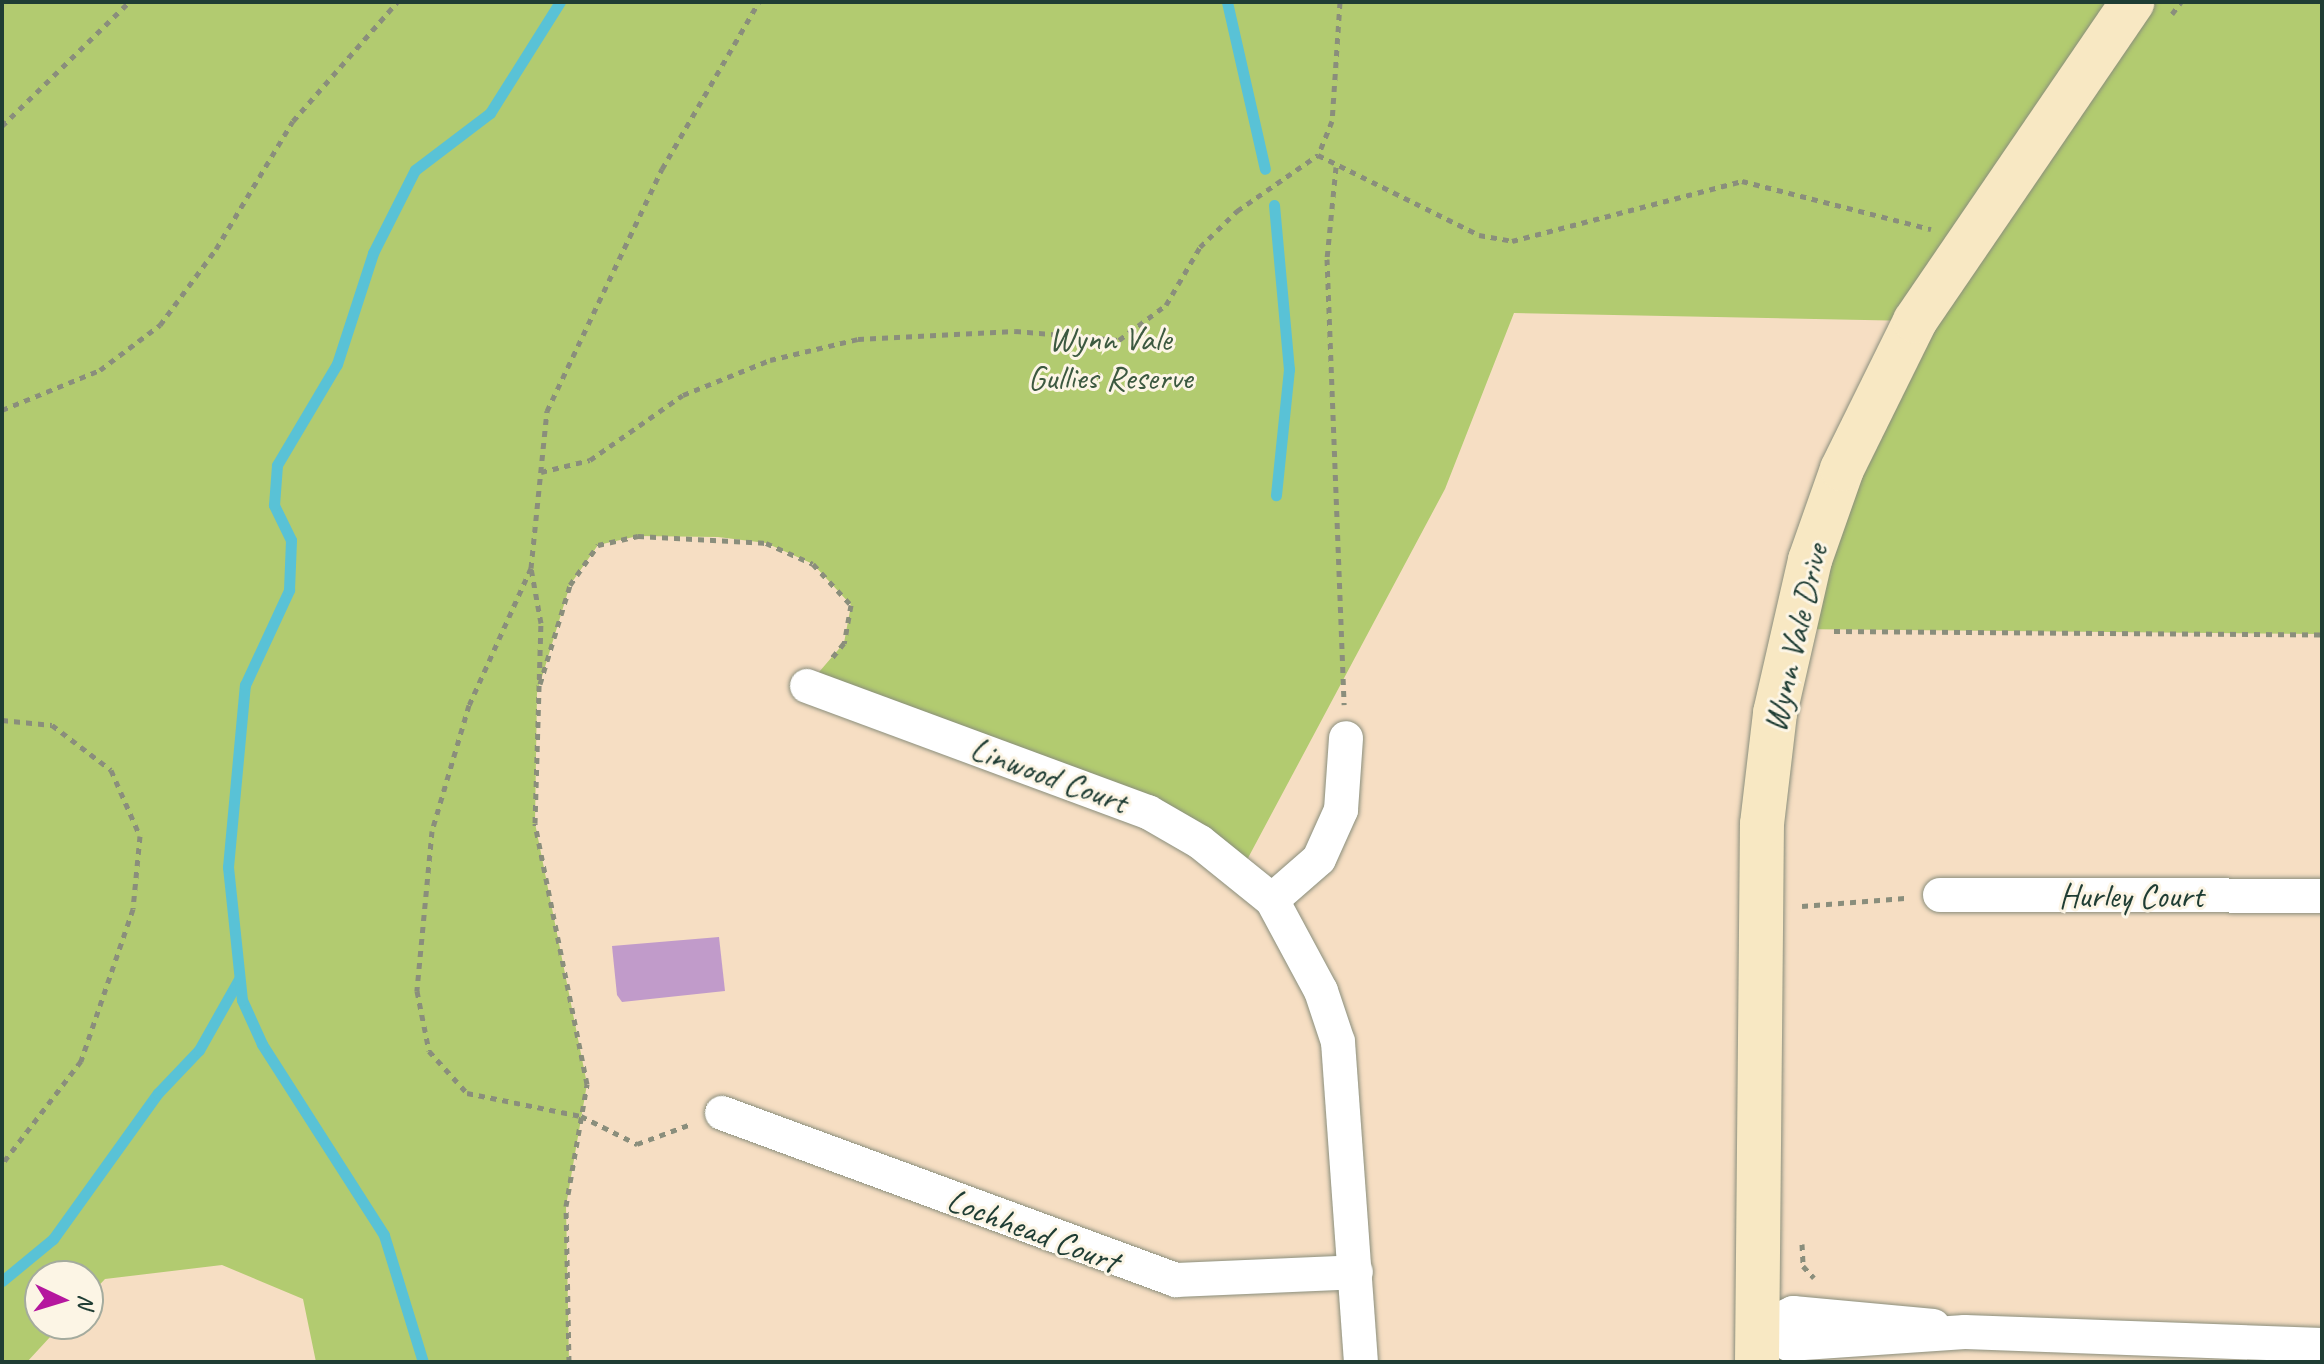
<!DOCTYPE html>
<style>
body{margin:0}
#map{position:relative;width:2324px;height:1364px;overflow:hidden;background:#f6dec3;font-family:Caveat,sans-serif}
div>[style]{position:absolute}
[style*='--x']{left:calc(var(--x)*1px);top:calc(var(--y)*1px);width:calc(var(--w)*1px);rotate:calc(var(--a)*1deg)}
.green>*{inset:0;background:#b2cb70}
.stream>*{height:11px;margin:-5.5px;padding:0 5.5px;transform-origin:5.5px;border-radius:5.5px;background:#59c2d6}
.building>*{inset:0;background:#c19bca}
.path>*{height:5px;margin-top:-2.5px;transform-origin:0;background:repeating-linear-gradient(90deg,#8a8e7c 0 6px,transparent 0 12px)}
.roads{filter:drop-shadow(0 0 2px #8a8e7c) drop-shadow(0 0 2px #8a8e7c)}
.minor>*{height:34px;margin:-17px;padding:0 17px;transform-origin:17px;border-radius:17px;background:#fff}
.secondary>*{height:44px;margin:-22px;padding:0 22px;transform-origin:22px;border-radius:22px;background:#f8e8c3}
span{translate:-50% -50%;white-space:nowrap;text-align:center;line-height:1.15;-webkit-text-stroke:6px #fcf5e5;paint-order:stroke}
.park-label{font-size:34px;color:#3c5940}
.street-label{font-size:34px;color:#1f3d34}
.frame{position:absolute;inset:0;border:4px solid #1f3d34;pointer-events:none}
.north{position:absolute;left:24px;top:1260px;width:80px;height:80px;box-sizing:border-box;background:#fcf5e5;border:2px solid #a4ab9e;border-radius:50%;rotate:94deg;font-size:22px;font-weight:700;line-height:32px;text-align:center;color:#1f3d34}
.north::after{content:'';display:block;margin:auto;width:28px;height:36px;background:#b5179e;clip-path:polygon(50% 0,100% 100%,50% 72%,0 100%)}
</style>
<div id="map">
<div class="green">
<div style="clip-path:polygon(2px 2px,2322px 2px,2322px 634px,1791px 629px,1914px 321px,1514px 313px,1445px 489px,1240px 873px,1200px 842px,807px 686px,844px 643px,851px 605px,813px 564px,766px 543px,718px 537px,638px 536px,598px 545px,570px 585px,537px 693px,535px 823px,587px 1084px,566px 1206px,569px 1362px,316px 1362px,303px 1299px,222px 1265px,105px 1279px,88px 1297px,88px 1276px,40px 1276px,40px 1324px,62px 1324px,27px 1362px,2px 1362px)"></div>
</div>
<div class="stream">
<div style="--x:1227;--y:2;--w:171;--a:77.2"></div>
<div style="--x:1274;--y:205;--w:165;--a:84.8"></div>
<div style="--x:1289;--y:369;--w:127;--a:95.9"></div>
<div style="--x:2;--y:1281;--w:66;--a:-39.5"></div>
<div style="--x:53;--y:1239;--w:180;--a:-54.3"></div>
<div style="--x:158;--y:1093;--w:59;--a:-46.4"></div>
<div style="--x:199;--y:1050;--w:81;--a:-60.6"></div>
<div style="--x:423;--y:1362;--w:133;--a:-107.1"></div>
<div style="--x:384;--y:1235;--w:227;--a:-122.6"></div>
<div style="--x:262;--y:1044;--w:48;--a:-114.4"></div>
<div style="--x:242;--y:1000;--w:134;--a:-96"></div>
<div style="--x:228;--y:867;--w:183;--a:-84.7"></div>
<div style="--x:245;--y:685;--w:105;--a:-65.1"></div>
<div style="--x:289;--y:590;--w:50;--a:-87.7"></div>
<div style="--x:291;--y:540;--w:39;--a:-116"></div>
<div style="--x:274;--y:505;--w:40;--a:-85.7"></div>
<div style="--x:277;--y:465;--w:117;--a:-59.3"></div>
<div style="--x:337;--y:364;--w:117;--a:-72"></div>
<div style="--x:373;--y:253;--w:93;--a:-63.2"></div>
<div style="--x:415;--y:170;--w:94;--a:-37.2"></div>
<div style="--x:490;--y:113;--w:131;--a:-57.8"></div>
</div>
<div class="building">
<div style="clip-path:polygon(719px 937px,725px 991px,622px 1002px,617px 995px,612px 946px)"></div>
</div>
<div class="path">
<div style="--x:1340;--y:2;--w:119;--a:93.8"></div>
<div style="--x:1332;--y:121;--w:37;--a:112"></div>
<div style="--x:1318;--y:155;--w:180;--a:26.4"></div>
<div style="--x:1479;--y:235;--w:34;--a:10"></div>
<div style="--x:1512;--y:241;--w:238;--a:-14.6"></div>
<div style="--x:1742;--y:181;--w:195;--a:14.3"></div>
<div style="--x:2172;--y:14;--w:15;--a:-53"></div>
<div style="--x:2;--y:126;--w:177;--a:-44.3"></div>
<div style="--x:1336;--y:167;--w:92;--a:95.6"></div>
<div style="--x:1327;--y:259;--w:446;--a:87.8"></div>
<div style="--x:2;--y:410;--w:106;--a:-22.2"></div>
<div style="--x:100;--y:370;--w:75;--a:-36.9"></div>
<div style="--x:160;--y:325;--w:94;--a:-53.6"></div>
<div style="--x:216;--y:249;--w:149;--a:-59"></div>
<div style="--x:293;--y:121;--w:158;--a:-48.8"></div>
<div style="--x:541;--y:472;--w:50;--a:-13.8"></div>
<div style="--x:590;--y:460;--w:113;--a:-35"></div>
<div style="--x:683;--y:395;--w:94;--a:-21.9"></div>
<div style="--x:770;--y:360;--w:90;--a:-13.4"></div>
<div style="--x:858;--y:339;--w:157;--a:-2.9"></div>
<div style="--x:1015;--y:331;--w:104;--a:4.9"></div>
<div style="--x:1119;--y:340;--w:59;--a:-36.7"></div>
<div style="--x:1166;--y:305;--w:67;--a:-59.6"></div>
<div style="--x:1200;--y:247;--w:52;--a:-44.2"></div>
<div style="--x:1237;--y:211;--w:98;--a:-34.7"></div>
<div style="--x:531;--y:568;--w:150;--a:114.3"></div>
<div style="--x:469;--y:705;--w:131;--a:106.4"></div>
<div style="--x:432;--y:831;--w:161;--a:95.4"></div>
<div style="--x:417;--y:991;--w:61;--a:78.7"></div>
<div style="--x:429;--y:1051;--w:57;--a:47.9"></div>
<div style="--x:467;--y:1093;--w:116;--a:11.4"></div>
<div style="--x:581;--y:1116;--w:63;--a:26.6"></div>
<div style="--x:637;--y:1144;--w:58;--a:-20.3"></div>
<div style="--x:1834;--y:631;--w:488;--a:0.4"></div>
<div style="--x:540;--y:684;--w:103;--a:-73.1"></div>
<div style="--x:570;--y:585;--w:49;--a:-55"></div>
<div style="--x:598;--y:545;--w:41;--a:-12.7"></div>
<div style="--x:638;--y:536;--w:128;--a:3.1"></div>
<div style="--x:766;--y:543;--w:51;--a:24.1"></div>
<div style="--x:813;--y:564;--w:56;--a:47.2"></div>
<div style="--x:851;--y:605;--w:39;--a:100"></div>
<div style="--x:844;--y:643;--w:22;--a:129"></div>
<div style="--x:2;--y:720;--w:50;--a:5.7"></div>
<div style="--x:52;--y:725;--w:74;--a:37.3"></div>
<div style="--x:111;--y:770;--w:72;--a:66.3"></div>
<div style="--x:140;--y:836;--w:73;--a:95.5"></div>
<div style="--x:133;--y:909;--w:161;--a:108.9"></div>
<div style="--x:81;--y:1061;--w:130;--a:127.5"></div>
<div style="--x:1802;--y:906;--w:103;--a:-4.4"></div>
<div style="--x:1802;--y:1244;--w:22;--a:87"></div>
<div style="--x:1803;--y:1266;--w:16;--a:47"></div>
<div style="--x:569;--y:1362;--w:156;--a:-91.1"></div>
<div style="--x:566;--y:1206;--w:124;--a:-80.2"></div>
<div style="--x:587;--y:1084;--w:266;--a:-101.3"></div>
<div style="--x:535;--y:823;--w:200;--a:-88.3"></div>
<div style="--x:541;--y:623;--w:56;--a:-100.3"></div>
<div style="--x:531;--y:568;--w:158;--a:-84.2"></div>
<div style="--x:547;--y:411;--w:268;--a:-64.6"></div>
<div style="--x:662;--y:169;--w:193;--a:-59.9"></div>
</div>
<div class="roads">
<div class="minor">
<div style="--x:807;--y:686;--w:364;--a:20.3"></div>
<div style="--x:1148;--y:812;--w:60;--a:30"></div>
<div style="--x:1200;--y:842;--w:92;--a:38.9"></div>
<div style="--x:1272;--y:900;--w:103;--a:61.7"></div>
<div style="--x:1321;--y:991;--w:54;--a:71.6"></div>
<div style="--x:1338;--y:1042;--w:321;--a:85.9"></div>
<div style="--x:1940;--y:895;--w:382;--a:0.1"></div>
<div style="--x:1272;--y:900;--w:62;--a:-41.1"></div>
<div style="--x:1319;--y:859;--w:54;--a:-65.8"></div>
<div style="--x:1341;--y:810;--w:72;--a:-86"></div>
<div style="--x:722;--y:1113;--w:484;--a:20.2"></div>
<div style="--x:1176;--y:1280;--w:180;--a:-2.5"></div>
<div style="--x:1759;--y:1329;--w:34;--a:27"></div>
<div style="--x:1789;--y:1344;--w:176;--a:-3.9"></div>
<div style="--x:1965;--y:1332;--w:357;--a:2.1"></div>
<div style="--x:1759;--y:1329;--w:38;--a:-25"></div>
<div style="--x:1793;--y:1313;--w:141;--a:5.3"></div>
</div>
<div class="secondary">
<div style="--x:1757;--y:1362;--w:538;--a:-89.47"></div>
<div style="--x:1762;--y:824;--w:112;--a:-83.3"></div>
<div style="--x:1775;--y:713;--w:157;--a:-77.1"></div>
<div style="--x:1810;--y:560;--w:96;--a:-70.6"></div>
<div style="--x:1842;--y:469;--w:165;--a:-63.7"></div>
<div style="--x:1915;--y:321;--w:386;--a:-55.7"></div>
</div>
</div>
<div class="park-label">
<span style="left:1110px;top:358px">Wynn Vale<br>Gullies Reserve</span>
</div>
<div class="street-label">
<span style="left:1795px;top:638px;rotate:-77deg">Wynn Vale Drive</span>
<span style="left:1049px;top:775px;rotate:20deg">Linwood Court</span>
<span style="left:2131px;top:896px">Hurley Court</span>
<span style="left:1033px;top:1230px;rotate:21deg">Lochhead Court</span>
</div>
<div class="frame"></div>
<div class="north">N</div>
</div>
